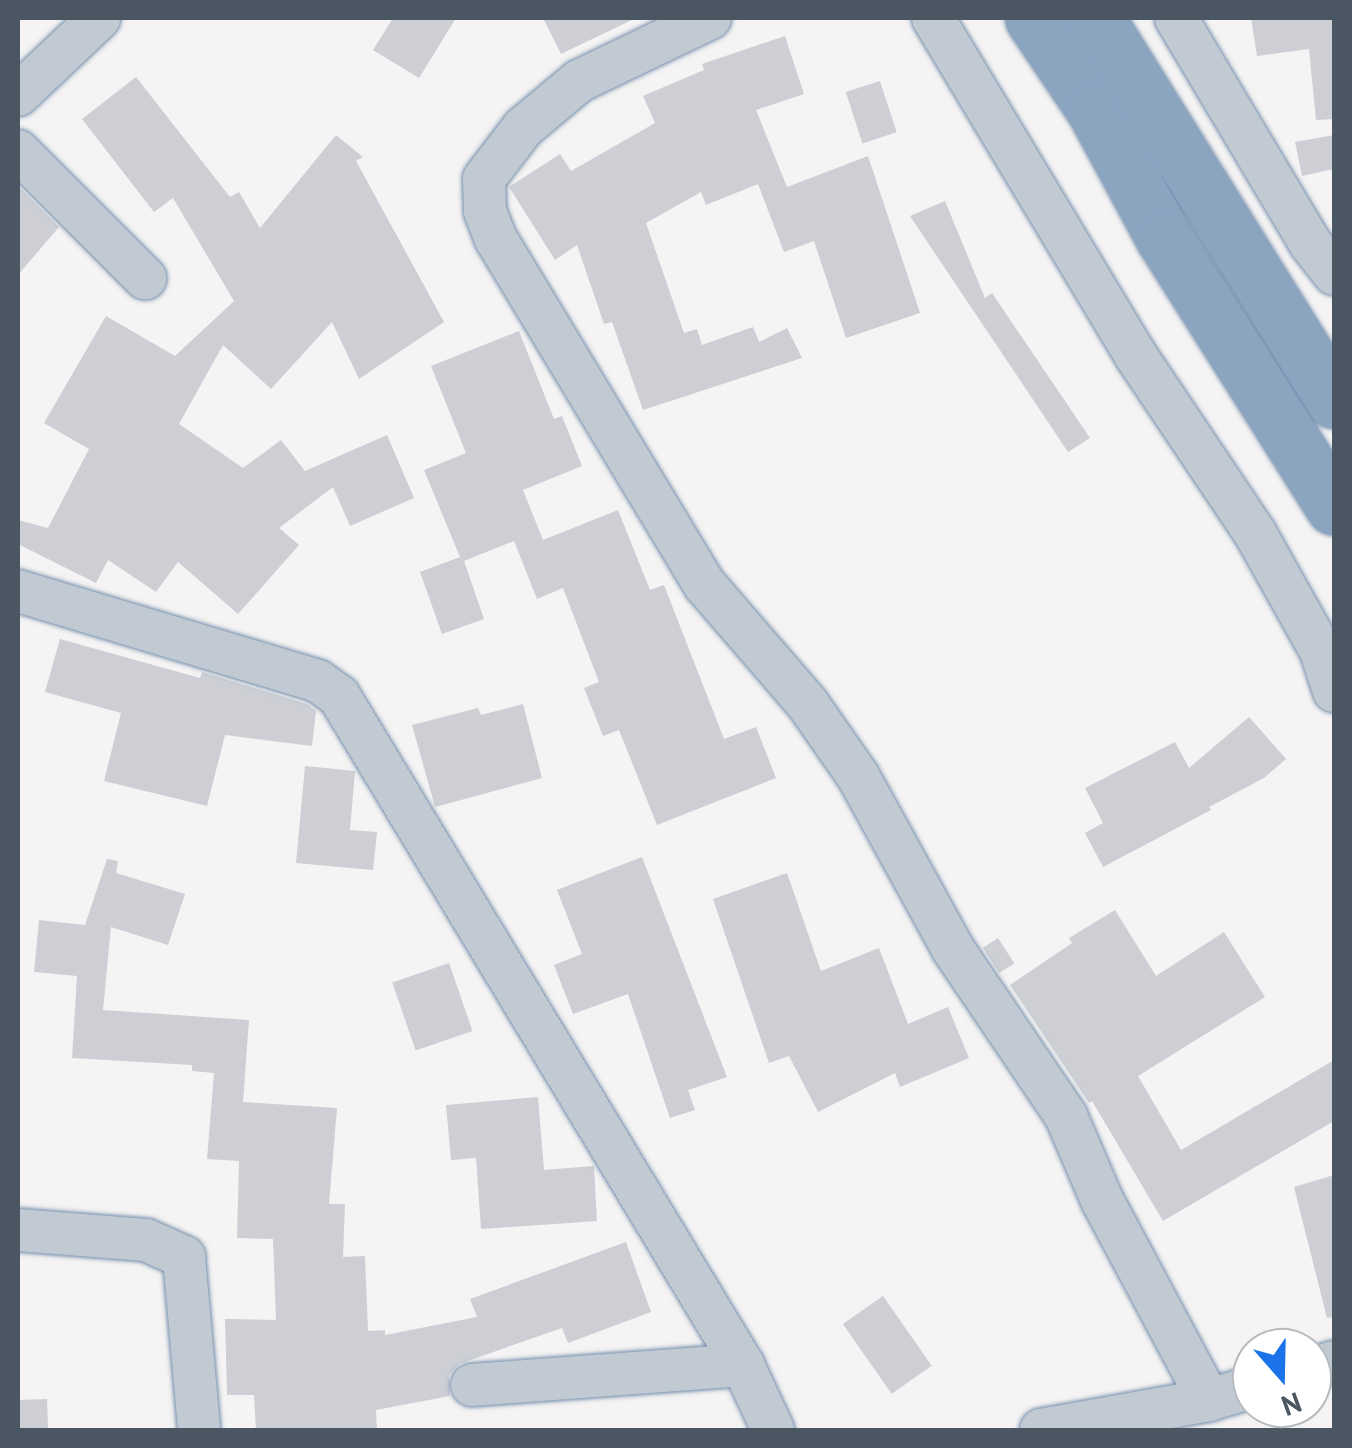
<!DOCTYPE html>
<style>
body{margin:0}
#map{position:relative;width:1352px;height:1448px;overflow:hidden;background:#f5f3f3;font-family:"PT Sans",sans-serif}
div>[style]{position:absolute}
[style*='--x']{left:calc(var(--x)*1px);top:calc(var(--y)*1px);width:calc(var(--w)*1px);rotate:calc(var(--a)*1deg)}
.building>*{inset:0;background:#cdcfd5;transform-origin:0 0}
.roads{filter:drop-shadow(0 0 2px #7690ad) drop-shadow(0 0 2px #7690ad)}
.minor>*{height:42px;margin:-21px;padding:0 21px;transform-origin:21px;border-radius:21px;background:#c1cad2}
.highway>*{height:55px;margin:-27.5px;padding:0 27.5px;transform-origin:27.5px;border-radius:27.5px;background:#8ba5c1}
span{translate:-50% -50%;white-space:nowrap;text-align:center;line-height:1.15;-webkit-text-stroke:10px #fff;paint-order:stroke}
.frame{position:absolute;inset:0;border:20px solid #4a5661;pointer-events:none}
.north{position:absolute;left:1232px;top:1328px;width:100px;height:100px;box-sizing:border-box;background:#fff;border:2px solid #b7bbc0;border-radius:50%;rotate:160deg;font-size:28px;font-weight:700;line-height:40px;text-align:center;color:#4a5661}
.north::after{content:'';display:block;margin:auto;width:35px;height:45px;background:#1a73e8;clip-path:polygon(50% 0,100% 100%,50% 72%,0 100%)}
</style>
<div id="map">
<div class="building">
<div style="clip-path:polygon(393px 18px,456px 18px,419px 78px,373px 50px)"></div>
<div style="clip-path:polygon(543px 18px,636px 18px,561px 54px)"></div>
<div style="clip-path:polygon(1251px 18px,1334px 18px,1334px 119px,1316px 120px,1309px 49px,1257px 56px)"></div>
<div style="clip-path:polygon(785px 36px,804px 94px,756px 110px,787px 187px,868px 156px,920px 313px,846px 338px,814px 241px,784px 252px,758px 184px,706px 205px,701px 192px,646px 223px,684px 333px,697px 329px,702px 345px,753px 327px,759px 342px,787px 328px,802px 358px,643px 410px,612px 322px,604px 324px,577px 245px,555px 260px,509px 187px,560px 154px,571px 171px,655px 123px,643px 96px,704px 70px,702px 64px)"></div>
<div style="clip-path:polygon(136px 77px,230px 197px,239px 192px,260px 228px,336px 135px,363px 157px,356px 161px,444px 322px,359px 379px,332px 322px,271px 389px,223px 345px,179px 424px,243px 468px,281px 440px,305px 471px,387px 435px,414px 498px,350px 526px,333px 487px,279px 528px,299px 545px,238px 614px,178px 562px,156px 592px,108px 560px,96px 583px,18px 544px,18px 520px,48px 528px,89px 449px,44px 423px,106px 316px,175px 356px,234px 301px,173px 198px,154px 212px,82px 119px)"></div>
<div style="left:880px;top:81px;width:54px;height:36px;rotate:72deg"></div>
<div style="clip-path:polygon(1334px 135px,1334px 169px,1302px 176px,1295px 142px)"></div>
<div style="clip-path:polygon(18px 186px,59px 227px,18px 275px)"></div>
<div style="clip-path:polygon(945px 201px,985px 298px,992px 293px,1090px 438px,1068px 452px,910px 216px)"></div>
<div style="clip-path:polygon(519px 331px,554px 419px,562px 416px,582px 466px,523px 490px,543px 540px,618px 510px,650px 590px,664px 585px,724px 739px,756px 727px,776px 778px,657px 825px,619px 730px,603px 736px,584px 688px,599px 682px,563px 588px,537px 599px,514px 541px,464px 561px,484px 619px,442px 634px,420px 572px,460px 557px,424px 470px,466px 453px,431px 366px)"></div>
<div style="clip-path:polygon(60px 639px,200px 678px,202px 672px,307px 704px,316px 711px,312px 746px,225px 735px,207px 806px,104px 781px,121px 713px,45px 692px)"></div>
<div style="clip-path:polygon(523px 704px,542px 778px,435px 807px,412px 725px,478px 708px,481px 715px)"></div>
<div style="clip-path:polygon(1249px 717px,1286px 759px,1264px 778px,1209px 807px,1211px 810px,1103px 867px,1085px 833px,1103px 823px,1085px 788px,1175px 742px,1189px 768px)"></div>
<div style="clip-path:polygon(305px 766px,355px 771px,350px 830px,377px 832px,373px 870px,296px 863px)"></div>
<div style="clip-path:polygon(642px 857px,727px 1077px,688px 1090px,695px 1110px,670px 1118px,628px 994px,573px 1014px,554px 965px,582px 954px,557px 890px)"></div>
<div style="clip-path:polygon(107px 859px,118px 861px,116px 873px,185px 894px,168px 945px,111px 927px,103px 1010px,249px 1020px,243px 1102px,337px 1108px,329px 1204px,345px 1204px,343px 1257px,365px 1256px,368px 1331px,385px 1330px,385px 1335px,477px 1317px,470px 1299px,626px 1242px,651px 1312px,568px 1343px,562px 1328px,459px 1364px,449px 1375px,450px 1396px,376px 1410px,377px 1430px,256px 1430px,254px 1395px,227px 1395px,225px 1319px,276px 1320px,273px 1239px,237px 1238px,239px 1161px,207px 1159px,214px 1073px,192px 1071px,192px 1065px,72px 1058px,77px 976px,34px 972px,39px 920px,85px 925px)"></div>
<div style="clip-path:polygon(787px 873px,821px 971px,879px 948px,908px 1024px,948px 1007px,969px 1058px,900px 1087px,895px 1073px,818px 1112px,789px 1056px,769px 1063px,713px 899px)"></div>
<div style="clip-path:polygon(1115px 910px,1156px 976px,1224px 932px,1265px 997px,1138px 1076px,1181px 1150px,1334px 1060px,1334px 1121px,1163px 1221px,1092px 1101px,1089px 1103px,1010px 985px,1072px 943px,1069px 938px)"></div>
<div style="left:998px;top:938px;width:30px;height:18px;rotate:57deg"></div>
<div style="left:449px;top:963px;width:72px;height:60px;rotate:71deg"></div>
<div style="clip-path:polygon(538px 1097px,544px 1170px,594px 1166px,597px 1221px,481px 1229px,476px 1158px,451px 1160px,446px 1105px)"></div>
<div style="clip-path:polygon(1334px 1175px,1334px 1317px,1327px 1318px,1294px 1187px)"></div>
<div style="left:883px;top:1296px;width:85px;height:49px;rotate:55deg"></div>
<div style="left:47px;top:1399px;width:31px;height:29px;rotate:88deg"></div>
</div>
<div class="roads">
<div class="minor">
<div style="--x:710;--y:18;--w:145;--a:154.3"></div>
<div style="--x:579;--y:81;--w:73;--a:140"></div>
<div style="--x:523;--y:128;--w:64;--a:127.4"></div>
<div style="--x:484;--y:179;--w:32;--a:88"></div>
<div style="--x:485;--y:211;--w:30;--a:69"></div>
<div style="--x:496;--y:239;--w:404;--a:58.9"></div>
<div style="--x:705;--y:585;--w:156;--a:49.2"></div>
<div style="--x:807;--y:703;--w:89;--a:55.1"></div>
<div style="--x:858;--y:776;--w:197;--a:61.2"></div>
<div style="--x:953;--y:949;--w:202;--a:55.9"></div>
<div style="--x:1066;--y:1116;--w:91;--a:66.8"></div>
<div style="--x:1102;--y:1200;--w:227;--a:61.9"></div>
<div style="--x:933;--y:18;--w:394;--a:59"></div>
<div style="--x:1136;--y:356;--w:213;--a:56.1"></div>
<div style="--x:1255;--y:533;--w:135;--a:60.8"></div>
<div style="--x:1321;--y:651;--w:42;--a:72"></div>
<div style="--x:1176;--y:18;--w:262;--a:59.2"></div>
<div style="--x:1310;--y:243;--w:39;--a:52"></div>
<div style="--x:18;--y:95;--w:112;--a:-43.5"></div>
<div style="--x:18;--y:151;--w:180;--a:45"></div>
<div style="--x:18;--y:591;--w:313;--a:16.7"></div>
<div style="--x:318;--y:681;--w:26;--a:36"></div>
<div style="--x:339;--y:696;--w:782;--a:58.87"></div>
<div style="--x:743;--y:1365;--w:72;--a:65.2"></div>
<div style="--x:18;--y:1230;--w:128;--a:4.5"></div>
<div style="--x:146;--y:1240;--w:42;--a:24.1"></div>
<div style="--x:184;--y:1257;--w:174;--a:85"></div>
<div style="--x:1312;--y:1369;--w:23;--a:-18"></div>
<div style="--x:472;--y:1385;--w:272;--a:-4.2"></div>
<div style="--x:1041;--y:1430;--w:171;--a:-10.1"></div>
<div style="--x:1209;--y:1400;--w:45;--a:-16.8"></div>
</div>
<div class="highway">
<div style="--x:1033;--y:18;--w:111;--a:56"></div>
<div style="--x:1095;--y:110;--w:145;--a:61.7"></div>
<div style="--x:1164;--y:238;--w:318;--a:57.7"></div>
<div style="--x:1096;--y:18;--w:450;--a:58.1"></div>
</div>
</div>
<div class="frame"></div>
<div class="north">N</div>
</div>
